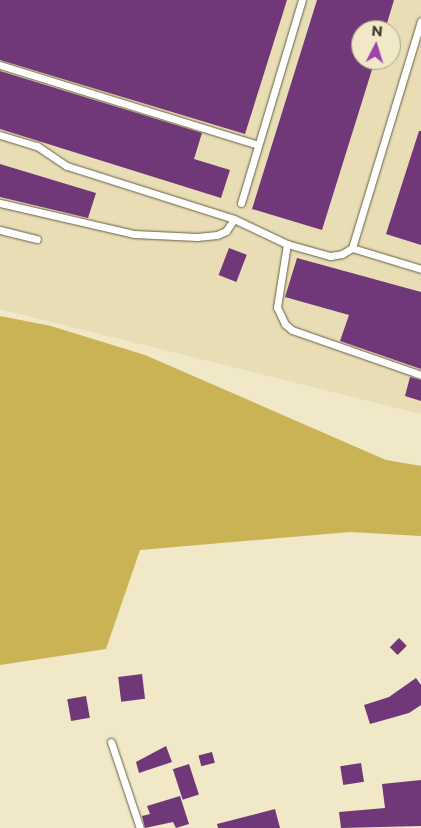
<!DOCTYPE html>
<style>
body{margin:0}
#map{position:relative;width:421px;height:828px;overflow:hidden;background:#f0e8c6;font-family:Montserrat,sans-serif}
div>[style]{position:absolute}
[style*='--x']{left:calc(var(--x)*1px);top:calc(var(--y)*1px);width:calc(var(--w)*1px);rotate:calc(var(--a)*1deg)}
.built>*{inset:0;background:#e8ddb4}
.forest>*{inset:0;background:#cab354}
.building>*{inset:0;background:#703878;transform-origin:0 0}
.roads{filter:drop-shadow(0 0 1px #675f41) drop-shadow(0 0 1px #675f41)}
.lane>*{height:7px;margin:-3.5px;padding:0 3.5px;transform-origin:3.5px;border-radius:3.5px;background:#fff}
span{translate:-50% -50%;white-space:nowrap;text-align:center;line-height:1.15;-webkit-text-stroke:5px #f0e8c6;paint-order:stroke}
.north{position:absolute;left:351px;top:20px;width:50px;height:50px;box-sizing:border-box;background:#f0e8c6;border:1px solid #a8a288;border-radius:50%;rotate:5deg;font-size:14px;font-weight:700;line-height:20px;text-align:center;color:#3d3a2c}
.north::after{content:'';display:block;margin:auto;width:18px;height:22px;background:#9f44ae;clip-path:polygon(50% 0,100% 100%,50% 72%,0 100%)}
</style>
<div id="map">
<div class="built">
<div style="clip-path:polygon(evenodd,0 0,421px 0,421px 414px,0 309px,0 0,361px 30px,391px 30px,391px 60px,361px 60px,361px 30px)"></div>
</div>
<div class="forest">
<div style="clip-path:polygon(0 316px,51px 326px,145px 355px,386px 460px,421px 466px,421px 536px,350px 532px,140px 550px,106px 649px,0 665px)"></div>
</div>
<div class="building">
<div style="clip-path:polygon(0 0,287px 0,245px 134px,0 60px)"></div>
<div style="clip-path:polygon(317px 0,394px 0,385px 30px,361px 30px,361px 60px,375px 60px,322px 230px,252px 209px)"></div>
<div style="clip-path:polygon(0 71px,202px 133px,194px 159px,230px 170px,221px 198px,0 129px)"></div>
<div style="clip-path:polygon(419px 131px,421px 131px,421px 245px,386px 234px)"></div>
<div style="clip-path:polygon(0 164px,96px 193px,88px 218px,0 197px)"></div>
<div style="left:229px;top:248px;width:19px;height:29px;rotate:21deg"></div>
<div style="clip-path:polygon(297px 258px,421px 292px,421px 369px,340px 341px,349px 315px,285px 297px)"></div>
<div style="clip-path:polygon(410px 377px,421px 380px,421px 401px,405px 396px)"></div>
<div style="left:399px;top:638px;width:11px;height:13px;rotate:45deg"></div>
<div style="left:142px;top:674px;width:25px;height:24px;rotate:83deg"></div>
<div style="clip-path:polygon(416px 678px,421px 685px,421px 705px,409px 713px,370px 724px,364px 705px,389px 697px)"></div>
<div style="left:86px;top:696px;width:22px;height:19px;rotate:80deg"></div>
<div style="clip-path:polygon(166px 746px,172px 762px,139px 773px,136px 762px)"></div>
<div style="left:212px;top:752px;width:11px;height:14px;rotate:75deg"></div>
<div style="left:361px;top:763px;width:19px;height:21px;rotate:81deg"></div>
<div style="left:189px;top:764px;width:32px;height:17px;rotate:72deg"></div>
<div style="clip-path:polygon(421px 780px,421px 826px,341px 828px,339px 812px,385px 808px,382px 784px)"></div>
<div style="clip-path:polygon(180px 796px,189px 824px,176px 828px,173px 822px,145px 828px,142px 816px,150px 814px,147px 806px)"></div>
<div style="clip-path:polygon(275px 809px,280px 828px,218px 828px,217px 824px)"></div>
</div>
<div class="roads">
<div class="lane">
<div style="--x:0;--y:65;--w:270;--a:17.2"></div>
<div style="--x:0;--y:135;--w:39;--a:17"></div>
<div style="--x:37;--y:146;--w:36;--a:34"></div>
<div style="--x:67;--y:166;--w:175;--a:17.6"></div>
<div style="--x:234;--y:219;--w:59;--a:25.3"></div>
<div style="--x:287;--y:244;--w:45;--a:15.6"></div>
<div style="--x:330;--y:256;--w:12;--a:-9"></div>
<div style="--x:342;--y:254;--w:12;--a:-31"></div>
<div style="--x:352;--y:248;--w:237;--a:-73.1"></div>
<div style="--x:0;--y:203;--w:138;--a:13"></div>
<div style="--x:134;--y:234;--w:63;--a:2.7"></div>
<div style="--x:197;--y:237;--w:20;--a:-6"></div>
<div style="--x:217;--y:235;--w:10;--a:-24"></div>
<div style="--x:226;--y:231;--w:14;--a:-56"></div>
<div style="--x:241;--y:203;--w:212;--a:-73.3"></div>
<div style="--x:0;--y:230;--w:38;--a:14"></div>
<div style="--x:287;--y:244;--w:64;--a:99"></div>
<div style="--x:277;--y:307;--w:19;--a:65"></div>
<div style="--x:285;--y:324;--w:9;--a:41"></div>
<div style="--x:292;--y:330;--w:137;--a:19.2"></div>
<div style="--x:352;--y:248;--w:72;--a:16.9"></div>
<div style="--x:111;--y:742;--w:91;--a:71.4"></div>
</div>
</div>
<div class="north">N</div>
</div>
